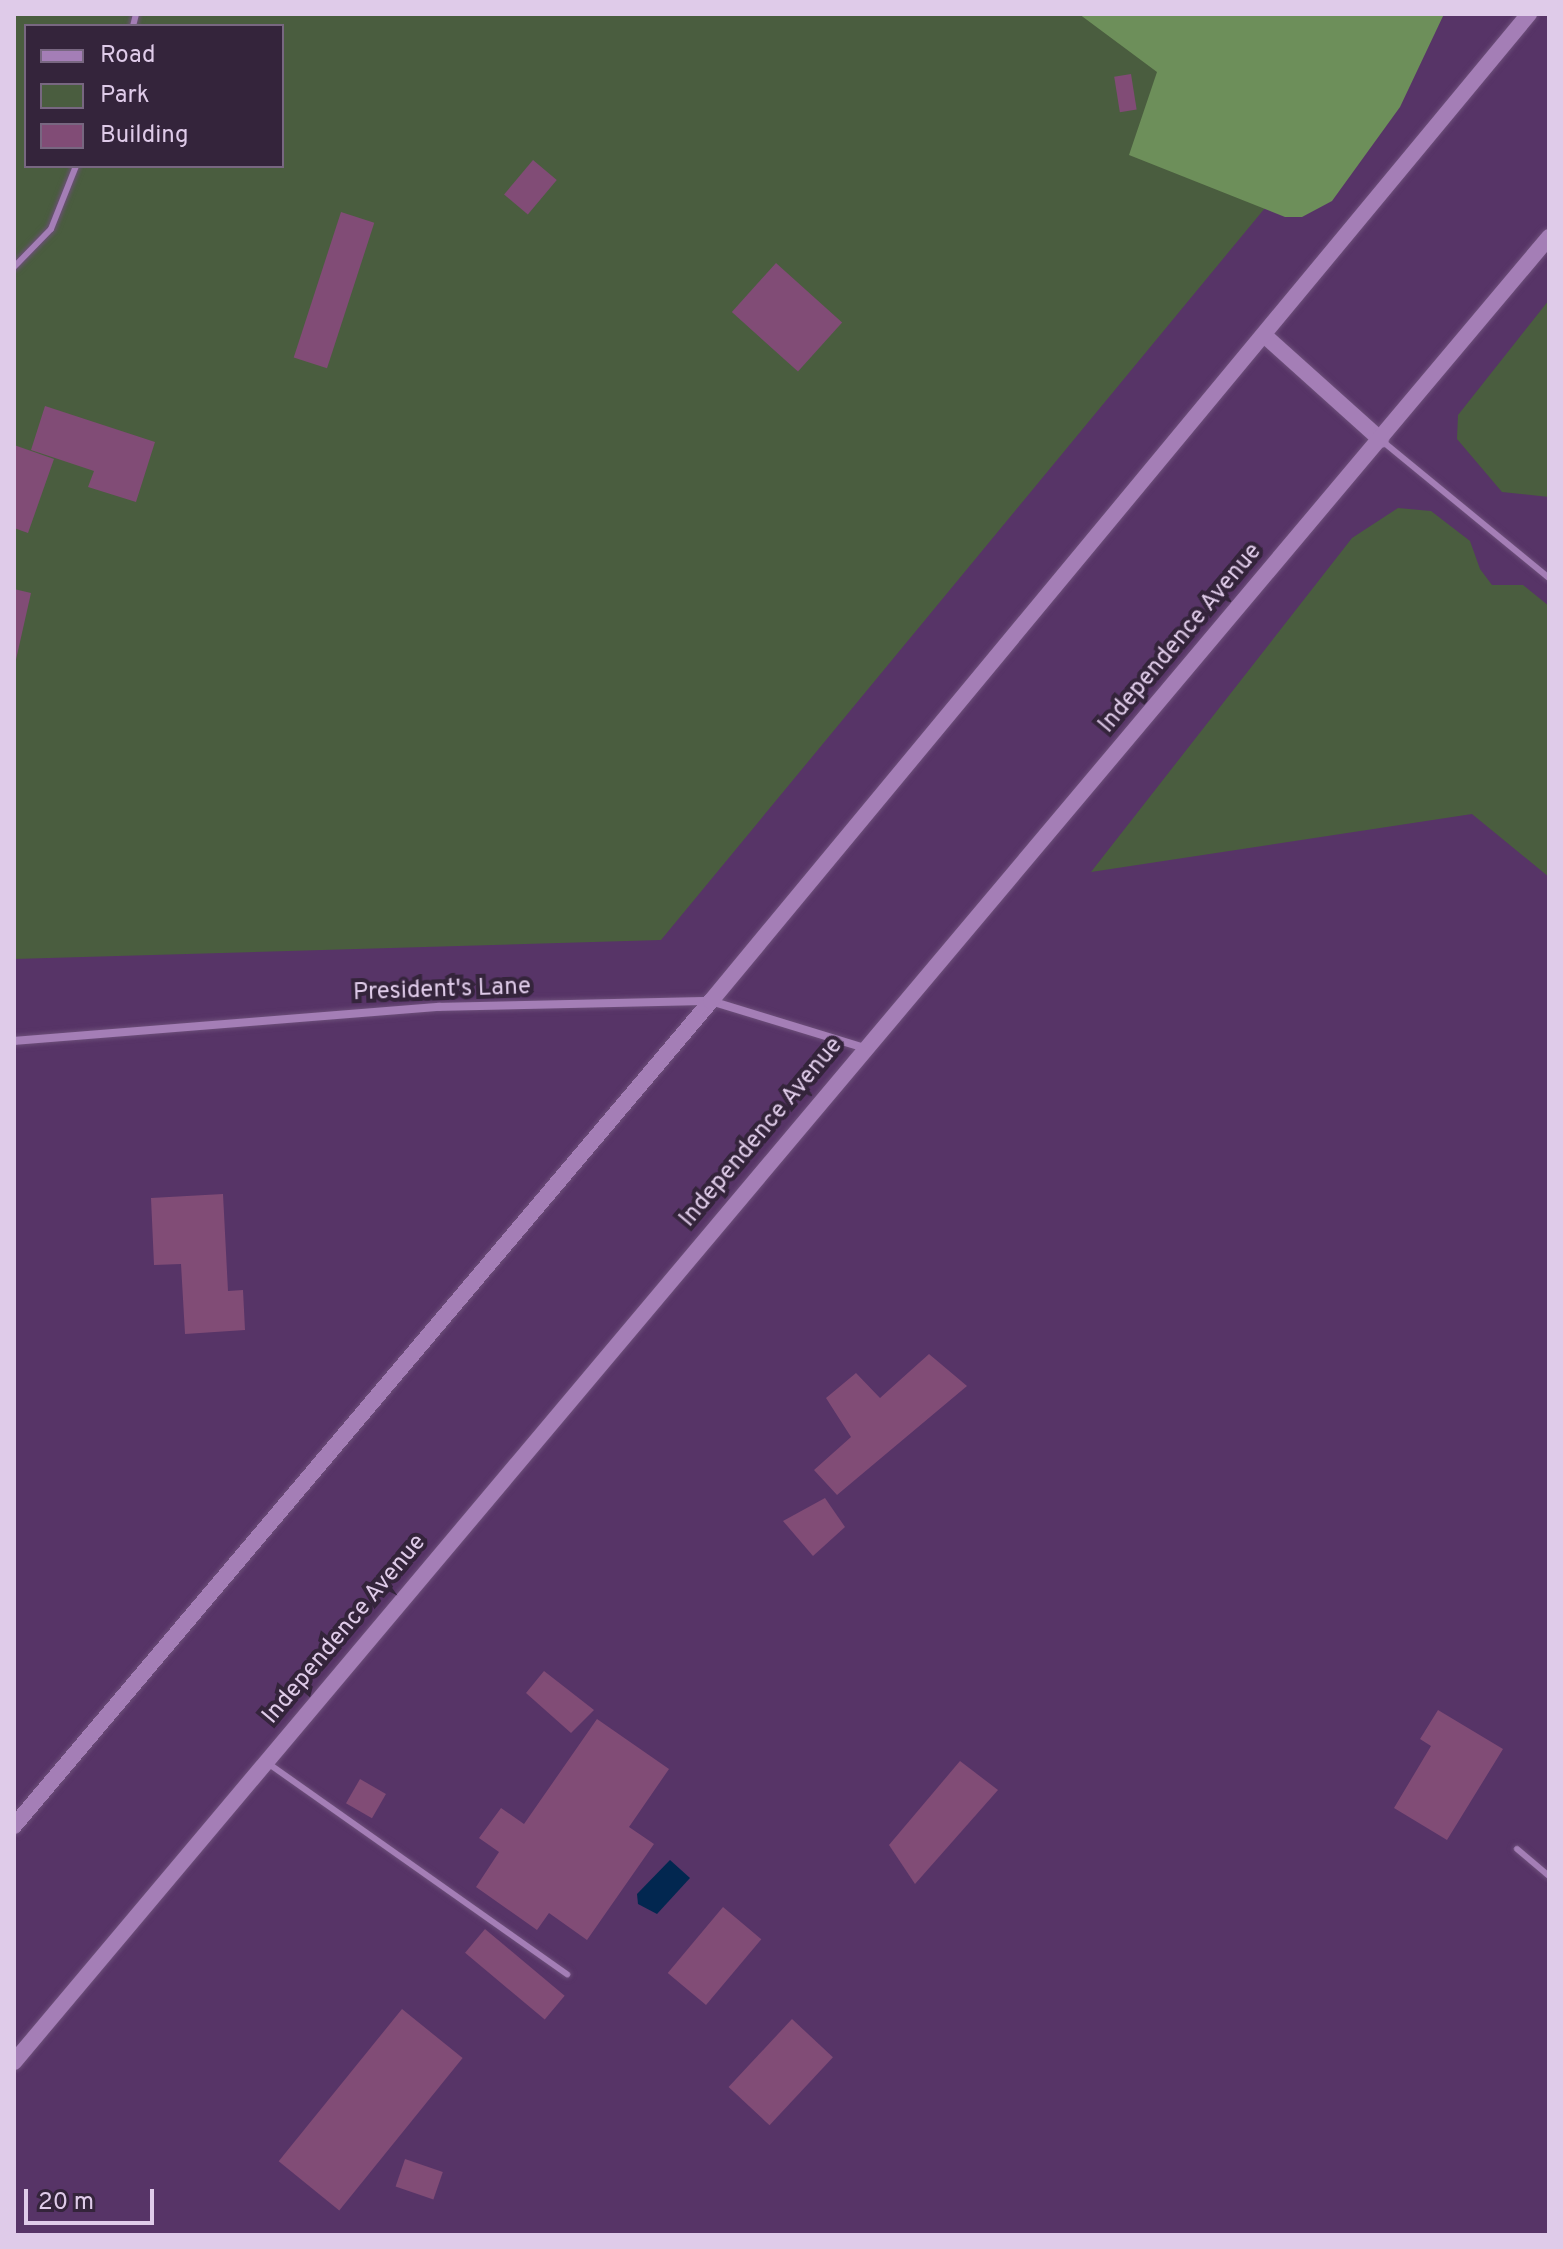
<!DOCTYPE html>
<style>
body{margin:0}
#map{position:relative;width:1563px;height:2249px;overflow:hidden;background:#573467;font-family:Overpass,sans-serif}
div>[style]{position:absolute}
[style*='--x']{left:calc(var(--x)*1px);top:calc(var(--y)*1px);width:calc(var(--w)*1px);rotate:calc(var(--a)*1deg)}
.green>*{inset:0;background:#4a5d3f}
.forest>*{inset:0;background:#6d8f5a}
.water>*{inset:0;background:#022750}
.building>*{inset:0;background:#814c76;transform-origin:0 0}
.roads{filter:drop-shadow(0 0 2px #6d4f7a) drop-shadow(0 0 2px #6d4f7a)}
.lane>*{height:6px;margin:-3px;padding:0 3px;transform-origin:3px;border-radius:3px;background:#a47eb6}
.street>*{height:8px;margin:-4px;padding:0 4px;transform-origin:4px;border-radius:4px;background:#a47eb6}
.secondary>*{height:16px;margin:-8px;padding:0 8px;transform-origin:8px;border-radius:8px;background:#a47eb6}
span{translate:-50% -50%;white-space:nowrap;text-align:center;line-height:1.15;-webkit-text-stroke:8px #34243b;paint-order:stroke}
.street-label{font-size:24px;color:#dfcbe9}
.frame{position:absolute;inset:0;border:16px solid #dfcbe9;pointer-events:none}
.legend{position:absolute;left:24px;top:24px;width:260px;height:144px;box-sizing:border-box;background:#34243b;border:2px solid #786781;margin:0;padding:10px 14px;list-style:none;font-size:24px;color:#dfcbe9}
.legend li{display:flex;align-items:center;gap:16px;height:40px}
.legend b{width:40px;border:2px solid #786781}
.scale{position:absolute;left:24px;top:2189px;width:130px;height:36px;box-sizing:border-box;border:4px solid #dfcbe9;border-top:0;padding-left:10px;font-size:24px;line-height:28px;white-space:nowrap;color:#dfcbe9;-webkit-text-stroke:6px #34243b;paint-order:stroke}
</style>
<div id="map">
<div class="green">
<div style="clip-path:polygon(evenodd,14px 14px,1425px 14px,661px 940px,14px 959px,14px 14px,26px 26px,282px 26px,282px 166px,26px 166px,26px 26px)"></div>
<div style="clip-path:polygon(1549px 300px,1549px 497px,1502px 492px,1457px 439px,1458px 415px)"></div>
<div style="clip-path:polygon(1398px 508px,1431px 511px,1470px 541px,1480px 569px,1492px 585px,1523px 585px,1549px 606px,1549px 877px,1472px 814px,1091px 872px,1352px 538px)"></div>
</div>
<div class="forest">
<div style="clip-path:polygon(1079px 14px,1444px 14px,1400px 107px,1332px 201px,1302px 217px,1285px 217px,1129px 155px,1157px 72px)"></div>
</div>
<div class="water">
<div style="clip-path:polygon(670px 1860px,690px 1878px,657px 1914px,638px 1904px,637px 1894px)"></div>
</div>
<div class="building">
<div style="left:1131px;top:74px;width:36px;height:17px;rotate:81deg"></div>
<div style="left:533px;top:160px;width:31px;height:45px;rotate:40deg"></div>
<div style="left:341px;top:212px;width:35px;height:153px;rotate:18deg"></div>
<div style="left:776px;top:263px;width:89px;height:66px;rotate:42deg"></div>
<div style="clip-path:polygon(45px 406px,155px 442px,136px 502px,88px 487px,94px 471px,31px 450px)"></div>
<div style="clip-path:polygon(14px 445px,54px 459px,28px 533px,14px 528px)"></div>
<div style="clip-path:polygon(14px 589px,31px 593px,15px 664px,14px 664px)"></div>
<div style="clip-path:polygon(223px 1194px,228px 1291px,243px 1290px,245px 1330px,185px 1334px,181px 1264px,154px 1265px,151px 1198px)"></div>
<div style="clip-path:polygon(929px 1354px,967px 1386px,837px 1495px,814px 1470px,851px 1437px,826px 1398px,856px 1373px,880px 1398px)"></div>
<div style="clip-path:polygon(825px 1498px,845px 1527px,813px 1556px,783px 1521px)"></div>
<div style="clip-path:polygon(544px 1671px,594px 1710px,571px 1733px,526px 1693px)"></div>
<div style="clip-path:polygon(1438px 1710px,1503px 1749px,1447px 1840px,1394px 1808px,1431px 1746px,1420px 1739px)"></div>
<div style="clip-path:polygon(597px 1719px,669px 1769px,629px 1827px,654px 1844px,587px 1940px,549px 1913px,537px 1930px,476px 1887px,499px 1852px,479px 1838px,501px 1808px,524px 1824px)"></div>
<div style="clip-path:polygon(960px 1761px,998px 1790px,915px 1884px,889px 1845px)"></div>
<div style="left:360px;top:1779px;width:30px;height:28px;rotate:30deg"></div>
<div style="left:723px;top:1907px;width:50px;height:86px;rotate:40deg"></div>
<div style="left:485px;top:1929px;width:104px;height:31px;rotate:40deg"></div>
<div style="left:402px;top:2009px;width:78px;height:196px;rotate:39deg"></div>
<div style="left:792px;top:2019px;width:56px;height:93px;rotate:43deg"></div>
<div style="left:405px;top:2159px;width:40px;height:29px;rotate:19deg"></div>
</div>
<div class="roads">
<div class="lane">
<div style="--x:133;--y:26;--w:12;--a:-76"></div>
<div style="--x:14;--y:267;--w:53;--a:-45.8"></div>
<div style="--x:51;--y:229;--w:68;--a:-68.4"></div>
<div style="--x:1381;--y:440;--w:217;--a:39.4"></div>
<div style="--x:269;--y:1764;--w:365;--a:35.2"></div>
<div style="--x:1517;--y:1849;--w:42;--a:40.2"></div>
</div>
<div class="street">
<div style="--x:14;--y:1041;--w:426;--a:-4.6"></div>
<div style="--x:439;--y:1007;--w:272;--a:-1.3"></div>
<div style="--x:711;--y:1001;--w:161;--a:17"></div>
</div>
<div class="secondary">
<div style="--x:1264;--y:335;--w:157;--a:41.9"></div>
<div style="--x:14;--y:1826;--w:1080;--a:-49.81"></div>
<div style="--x:711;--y:1001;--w:1282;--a:-50.35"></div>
<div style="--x:14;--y:2062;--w:2385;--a:-49.93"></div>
</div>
</div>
<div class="street-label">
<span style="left:1181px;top:639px;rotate:-50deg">Independence Avenue</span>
<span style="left:442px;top:991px;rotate:-2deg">President's Lane</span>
<span style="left:762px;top:1133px;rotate:-50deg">Independence Avenue</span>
<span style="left:345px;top:1630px;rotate:-50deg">Independence Avenue</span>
</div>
<div class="frame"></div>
<ul class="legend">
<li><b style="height:10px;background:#a47eb6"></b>Road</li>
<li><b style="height:22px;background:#4a5d3f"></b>Park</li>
<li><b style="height:22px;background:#814c76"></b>Building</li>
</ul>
<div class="scale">20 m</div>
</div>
